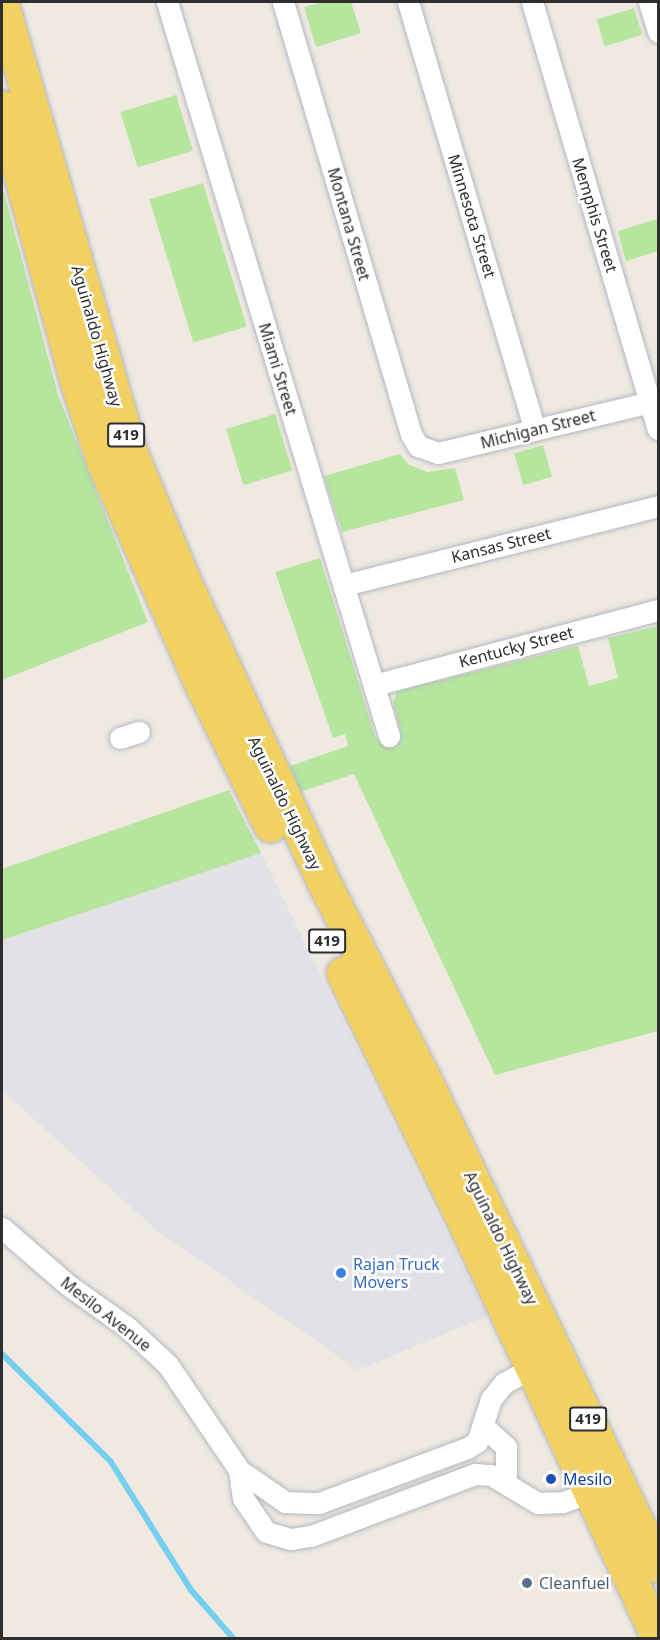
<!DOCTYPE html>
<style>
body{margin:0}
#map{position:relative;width:660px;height:1640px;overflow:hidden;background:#efe9e1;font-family:"Noto Sans",sans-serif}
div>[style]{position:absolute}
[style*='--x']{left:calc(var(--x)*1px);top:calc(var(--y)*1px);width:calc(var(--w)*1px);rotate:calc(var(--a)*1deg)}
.industrial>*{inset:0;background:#e3e1e8}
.green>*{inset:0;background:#b6e59e;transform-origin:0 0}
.stream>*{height:6px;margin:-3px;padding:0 3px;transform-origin:3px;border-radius:3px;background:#75cff0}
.roads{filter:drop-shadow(0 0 2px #b4b7c1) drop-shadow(0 0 2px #b4b7c1)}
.minor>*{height:21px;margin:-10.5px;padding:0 10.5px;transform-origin:10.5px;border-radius:10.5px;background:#fff}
.primary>*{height:33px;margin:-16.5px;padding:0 16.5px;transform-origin:16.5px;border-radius:16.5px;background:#f2d163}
.dots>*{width:16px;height:16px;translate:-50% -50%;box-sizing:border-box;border:3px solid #fff;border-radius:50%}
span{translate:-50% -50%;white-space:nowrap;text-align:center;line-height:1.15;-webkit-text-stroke:5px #fff;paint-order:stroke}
.shield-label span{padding:2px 4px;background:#fff;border:2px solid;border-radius:4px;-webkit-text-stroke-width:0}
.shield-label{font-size:15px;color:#2e2e2e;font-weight:700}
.street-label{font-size:16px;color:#2e2e2e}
.shop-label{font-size:16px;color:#366cbe}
.left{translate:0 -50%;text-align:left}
.transit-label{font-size:16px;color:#164399}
.service-label{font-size:16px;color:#4e5e75}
.frame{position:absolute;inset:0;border:3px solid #2e2e2e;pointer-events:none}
</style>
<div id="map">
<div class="industrial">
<div style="clip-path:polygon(261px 853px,487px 1316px,358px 1370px,155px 1229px,2px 1090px,2px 940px)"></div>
</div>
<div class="green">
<div style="clip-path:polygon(325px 2px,351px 2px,361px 33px,316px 47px,304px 7px)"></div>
<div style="left:634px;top:8px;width:28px;height:39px;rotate:73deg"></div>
<div style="left:176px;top:95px;width:58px;height:58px;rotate:73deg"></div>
<div style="left:203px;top:183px;width:150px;height:56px;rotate:73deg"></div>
<div style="clip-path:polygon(2px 185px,58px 395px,148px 622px,2px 680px)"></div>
<div style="clip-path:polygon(657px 219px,658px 251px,626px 261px,618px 231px)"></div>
<div style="left:275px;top:414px;width:59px;height:51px;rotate:73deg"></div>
<div style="left:543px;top:445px;width:33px;height:30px;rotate:74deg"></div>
<div style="clip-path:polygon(400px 454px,408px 464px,427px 472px,455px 468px,464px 500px,342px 532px,324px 476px)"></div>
<div style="clip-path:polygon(320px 558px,376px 739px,401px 733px,393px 703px,397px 691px,578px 646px,589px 686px,618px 678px,608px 638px,658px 626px,658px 1031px,495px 1075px,354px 774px,300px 792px,290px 766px,348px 746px,345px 734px,333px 738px,275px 572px)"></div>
<div style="clip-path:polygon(229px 790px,261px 853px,2px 940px,2px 869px)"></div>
</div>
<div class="stream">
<div style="--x:2;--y:1354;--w:153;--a:44.7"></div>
<div style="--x:111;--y:1462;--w:151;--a:58"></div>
<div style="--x:191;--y:1590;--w:64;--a:48.8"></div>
</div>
<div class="roads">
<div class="minor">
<div style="--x:167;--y:2;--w:767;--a:73.17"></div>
<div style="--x:283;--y:2;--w:451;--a:73.5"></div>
<div style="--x:411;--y:434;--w:14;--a:60"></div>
<div style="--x:418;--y:446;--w:21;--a:19"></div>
<div style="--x:438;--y:453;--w:226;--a:-13.5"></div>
<div style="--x:408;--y:2;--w:446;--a:73.5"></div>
<div style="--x:532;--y:2;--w:445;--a:73.6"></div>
<div style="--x:649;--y:2;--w:31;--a:73"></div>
<div style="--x:344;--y:585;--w:324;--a:-14.1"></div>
<div style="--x:374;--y:685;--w:294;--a:-14.8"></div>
<div style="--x:120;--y:738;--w:20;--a:-18"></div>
<div style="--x:2;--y:1228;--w:87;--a:40.8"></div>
<div style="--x:68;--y:1285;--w:72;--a:35.4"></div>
<div style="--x:127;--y:1327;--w:56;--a:42.8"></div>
<div style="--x:168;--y:1365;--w:127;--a:55.9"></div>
<div style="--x:239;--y:1470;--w:28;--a:82"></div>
<div style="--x:243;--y:1498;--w:41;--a:55.9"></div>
<div style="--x:266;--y:1532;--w:26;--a:16"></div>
<div style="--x:291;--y:1539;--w:20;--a:-9"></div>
<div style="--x:311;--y:1536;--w:175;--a:-20.7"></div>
<div style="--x:475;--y:1474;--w:16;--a:4"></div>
<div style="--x:491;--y:1475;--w:55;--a:30.8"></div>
<div style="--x:538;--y:1503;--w:25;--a:-2"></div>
<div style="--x:563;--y:1502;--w:40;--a:-20.2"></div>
<div style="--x:484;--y:1427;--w:30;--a:42"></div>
<div style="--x:506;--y:1447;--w:36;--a:90"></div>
<div style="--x:239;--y:1470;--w:56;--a:34.8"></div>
<div style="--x:285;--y:1502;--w:34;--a:2"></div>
<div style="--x:319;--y:1503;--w:158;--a:-20.4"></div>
<div style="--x:467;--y:1448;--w:12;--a:-31"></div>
<div style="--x:477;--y:1442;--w:45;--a:-72"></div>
<div style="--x:491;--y:1399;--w:21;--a:-51"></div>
<div style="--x:504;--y:1383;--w:44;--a:-28.3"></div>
</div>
<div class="primary">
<div style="--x:2;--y:4;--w:470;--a:74"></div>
<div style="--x:132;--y:456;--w:135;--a:67.4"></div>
<div style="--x:184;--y:581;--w:331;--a:65.1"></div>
<div style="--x:323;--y:881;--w:224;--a:62.9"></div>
<div style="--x:425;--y:1080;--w:539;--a:64.39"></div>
<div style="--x:2;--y:107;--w:289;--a:74.8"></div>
<div style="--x:78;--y:386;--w:82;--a:71.6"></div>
<div style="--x:104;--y:464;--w:243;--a:66.2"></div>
<div style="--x:202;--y:686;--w:155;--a:63.9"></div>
<div style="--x:343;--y:973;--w:248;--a:64"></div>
<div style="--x:452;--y:1196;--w:488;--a:65"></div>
</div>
</div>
<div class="dots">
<div style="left:341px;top:1273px;background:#3f7fe0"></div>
<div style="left:551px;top:1479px;background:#1a4fb4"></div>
<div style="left:527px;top:1583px;background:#5c6f8a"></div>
</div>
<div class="shield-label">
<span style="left:126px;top:435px">419</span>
<span style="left:327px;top:941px">419</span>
<span style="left:588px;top:1419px">419</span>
</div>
<div class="street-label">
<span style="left:595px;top:215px;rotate:73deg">Memphis Street</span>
<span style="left:472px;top:216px;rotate:73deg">Minnesota Street</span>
<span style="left:349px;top:224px;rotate:74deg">Montana Street</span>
<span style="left:97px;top:336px;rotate:74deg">Aguinaldo Highway</span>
<span style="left:278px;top:369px;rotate:73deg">Miami Street</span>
<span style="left:538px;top:429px;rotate:-14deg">Michigan Street</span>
<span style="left:501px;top:545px;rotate:-14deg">Kansas Street</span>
<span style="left:516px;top:647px;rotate:-15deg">Kentucky Street</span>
<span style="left:285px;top:803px;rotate:64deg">Aguinaldo Highway</span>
<span style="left:501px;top:1238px;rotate:64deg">Aguinaldo Highway</span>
<span style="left:106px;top:1314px;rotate:38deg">Mesilo Avenue</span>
</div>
<div class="shop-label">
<span class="left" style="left:353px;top:1273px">Rajan Truck<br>Movers</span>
</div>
<div class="transit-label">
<span class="left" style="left:563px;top:1479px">Mesilo</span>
</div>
<div class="service-label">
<span class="left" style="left:539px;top:1583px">Cleanfuel</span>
</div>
<div class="frame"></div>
</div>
